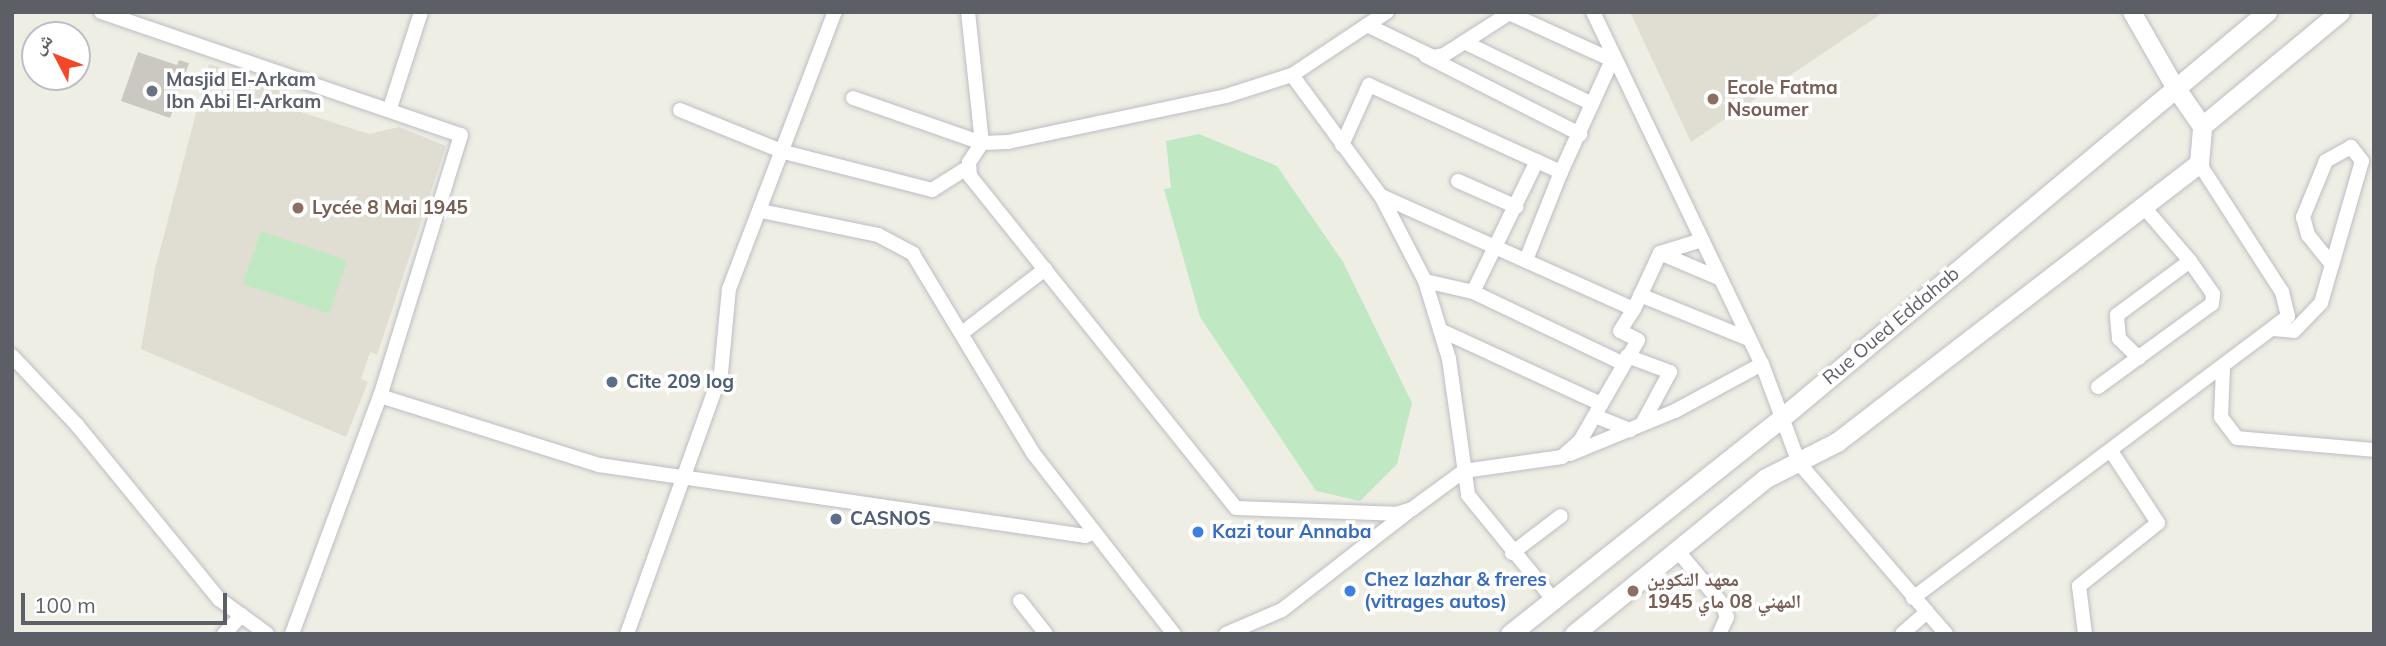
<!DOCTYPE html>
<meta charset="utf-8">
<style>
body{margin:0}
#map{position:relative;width:2386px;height:646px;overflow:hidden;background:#efeee4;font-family:Mulish,"Noto Naskh Arabic",sans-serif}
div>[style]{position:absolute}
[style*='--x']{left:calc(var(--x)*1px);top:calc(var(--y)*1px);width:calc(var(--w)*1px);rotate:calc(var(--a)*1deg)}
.education>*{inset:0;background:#e0ddd3}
.green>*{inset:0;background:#bfe8c3;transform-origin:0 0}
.building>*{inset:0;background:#cac8c1}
.roads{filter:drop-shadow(0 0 2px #bcbdc4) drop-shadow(0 0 2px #bcbdc4)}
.minor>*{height:14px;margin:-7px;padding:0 7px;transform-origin:7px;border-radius:7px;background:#fff}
.tertiary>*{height:18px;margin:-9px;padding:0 9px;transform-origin:9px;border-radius:9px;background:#fff}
.secondary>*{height:19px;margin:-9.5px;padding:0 9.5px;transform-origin:9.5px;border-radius:9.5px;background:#fff}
.dots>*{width:19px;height:19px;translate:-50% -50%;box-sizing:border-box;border:4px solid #fff;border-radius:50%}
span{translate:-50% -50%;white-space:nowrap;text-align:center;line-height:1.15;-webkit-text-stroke:7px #fff;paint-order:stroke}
.worship-label{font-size:19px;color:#5b616d;font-weight:700}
.left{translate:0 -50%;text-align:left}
.education-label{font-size:19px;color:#785e54;font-weight:700}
.street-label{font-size:19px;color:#5c5f66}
.service-label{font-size:19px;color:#4e5e75;font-weight:700}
.shop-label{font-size:19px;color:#366cbe;font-weight:700}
.frame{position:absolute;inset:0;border:14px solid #5c5f66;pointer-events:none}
.north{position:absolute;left:21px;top:21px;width:70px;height:70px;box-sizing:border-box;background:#fff;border:2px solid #bebfc2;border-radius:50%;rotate:312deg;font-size:19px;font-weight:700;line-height:28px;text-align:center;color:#5c5f66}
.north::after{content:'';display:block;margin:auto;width:24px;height:32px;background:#f34727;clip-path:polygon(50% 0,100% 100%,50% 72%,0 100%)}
.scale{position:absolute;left:21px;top:593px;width:206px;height:32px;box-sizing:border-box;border:4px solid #5c5f66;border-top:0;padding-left:9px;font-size:21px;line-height:24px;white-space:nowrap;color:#5c5f66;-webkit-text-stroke:5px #fff;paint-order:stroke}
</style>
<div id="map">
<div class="education">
<div style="clip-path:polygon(1630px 12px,1884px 12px,1691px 142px)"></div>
<div style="clip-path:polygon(209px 64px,290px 90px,285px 107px,369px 134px,399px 127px,446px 146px,377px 355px,370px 352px,361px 379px,368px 382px,346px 437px,141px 349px,155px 269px)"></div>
</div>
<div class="green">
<div style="clip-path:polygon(1199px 134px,1277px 166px,1343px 262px,1412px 403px,1397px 464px,1360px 501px,1316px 491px,1200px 317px,1164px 189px,1171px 188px,1166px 141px)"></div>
<div style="left:261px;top:231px;width:91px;height:56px;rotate:19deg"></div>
</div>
<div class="building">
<div style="clip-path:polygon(138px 52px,177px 65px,179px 60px,189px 63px,170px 118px,121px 101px)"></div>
</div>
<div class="roads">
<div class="minor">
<div style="--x:101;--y:12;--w:380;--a:18.9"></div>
<div style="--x:461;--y:135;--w:273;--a:107.2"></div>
<div style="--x:380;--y:396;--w:254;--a:110.3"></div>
<div style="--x:968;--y:12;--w:132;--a:83.9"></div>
<div style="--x:982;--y:143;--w:23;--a:124"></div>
<div style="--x:969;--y:162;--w:14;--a:86"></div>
<div style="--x:970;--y:176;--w:425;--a:51.3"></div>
<div style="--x:1236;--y:508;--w:160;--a:2.1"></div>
<div style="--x:1396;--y:514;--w:17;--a:-17"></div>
<div style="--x:1412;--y:509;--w:64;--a:-36.2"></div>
<div style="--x:1464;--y:471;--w:99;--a:-8.1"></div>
<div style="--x:1562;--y:457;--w:24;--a:-42"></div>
<div style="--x:1580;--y:441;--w:116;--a:-60.1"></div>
<div style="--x:1638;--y:340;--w:20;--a:-153"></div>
<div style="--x:1620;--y:331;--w:26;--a:-58"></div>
<div style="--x:1593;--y:12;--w:390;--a:64.4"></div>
<div style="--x:1762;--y:364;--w:106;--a:69.5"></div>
<div style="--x:1799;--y:463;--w:196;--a:49.3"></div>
<div style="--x:1927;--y:612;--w:33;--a:139"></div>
<div style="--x:1367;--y:25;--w:73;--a:25.9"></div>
<div style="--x:1433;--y:57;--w:11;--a:-10"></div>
<div style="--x:1444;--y:55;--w:80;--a:-32.7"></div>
<div style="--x:1464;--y:42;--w:142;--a:25.8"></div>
<div style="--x:1426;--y:56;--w:173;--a:26.9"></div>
<div style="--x:1292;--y:75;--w:150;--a:53.7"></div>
<div style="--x:1381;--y:196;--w:96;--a:62.6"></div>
<div style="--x:1425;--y:281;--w:82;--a:72.9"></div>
<div style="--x:1449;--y:359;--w:137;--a:82"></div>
<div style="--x:1468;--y:495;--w:133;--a:50.8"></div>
<div style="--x:853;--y:98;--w:137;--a:19.2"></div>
<div style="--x:982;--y:143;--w:26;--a:-2"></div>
<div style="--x:1008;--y:142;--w:223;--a:-11.9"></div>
<div style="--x:1226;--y:96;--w:69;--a:-17.7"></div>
<div style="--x:1292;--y:75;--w:114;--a:-33.6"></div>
<div style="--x:390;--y:108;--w:101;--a:-72.1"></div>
<div style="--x:680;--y:110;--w:112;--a:22"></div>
<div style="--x:784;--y:152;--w:153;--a:14.4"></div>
<div style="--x:932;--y:190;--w:41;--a:-32.2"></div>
<div style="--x:1342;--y:145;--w:66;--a:-65.8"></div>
<div style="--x:1369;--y:85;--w:211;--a:24.4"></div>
<div style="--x:1561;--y:172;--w:123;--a:-65.5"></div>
<div style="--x:1612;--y:60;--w:113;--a:-155.5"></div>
<div style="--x:1458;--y:181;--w:64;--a:23.8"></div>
<div style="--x:1381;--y:196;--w:277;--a:24.1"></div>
<div style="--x:1634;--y:309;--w:62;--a:-65.1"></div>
<div style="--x:1660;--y:253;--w:44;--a:-17.2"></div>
<div style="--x:761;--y:211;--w:119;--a:11.6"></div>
<div style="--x:878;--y:235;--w:40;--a:28"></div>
<div style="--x:913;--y:254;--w:232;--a:58.9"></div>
<div style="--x:1033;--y:453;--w:229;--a:52.1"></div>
<div style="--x:1660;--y:253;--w:66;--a:23.1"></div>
<div style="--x:1526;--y:260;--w:95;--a:-68.3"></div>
<div style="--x:1425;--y:281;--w:49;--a:12.9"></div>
<div style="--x:1473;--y:292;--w:146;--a:-64"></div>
<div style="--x:1473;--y:292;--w:165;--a:25.5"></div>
<div style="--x:1640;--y:295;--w:118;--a:22"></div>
<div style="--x:2273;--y:329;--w:21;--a:5"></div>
<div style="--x:2294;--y:331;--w:39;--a:-46"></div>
<div style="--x:2321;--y:303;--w:40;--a:-74"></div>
<div style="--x:2332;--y:265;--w:108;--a:-73.9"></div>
<div style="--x:2362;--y:161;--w:18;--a:-128"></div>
<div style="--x:2351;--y:147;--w:29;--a:151"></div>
<div style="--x:2326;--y:161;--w:61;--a:112.3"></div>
<div style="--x:2303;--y:217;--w:19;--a:74"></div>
<div style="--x:2308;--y:235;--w:38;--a:51"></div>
<div style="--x:1440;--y:330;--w:177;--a:24.7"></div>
<div style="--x:962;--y:333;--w:105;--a:-37.6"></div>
<div style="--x:12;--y:356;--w:95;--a:46.7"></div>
<div style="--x:77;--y:425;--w:225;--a:50.8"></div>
<div style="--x:219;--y:599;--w:59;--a:36.1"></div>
<div style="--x:1627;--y:356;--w:46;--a:20.4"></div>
<div style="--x:1670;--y:372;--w:59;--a:118.3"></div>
<div style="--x:2139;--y:358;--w:28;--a:-136"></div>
<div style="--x:2119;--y:339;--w:24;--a:-95"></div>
<div style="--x:2117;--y:315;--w:91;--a:-36.5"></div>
<div style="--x:2223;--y:368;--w:49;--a:92.3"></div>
<div style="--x:2221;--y:417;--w:26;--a:53"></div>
<div style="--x:2237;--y:438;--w:138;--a:5"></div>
<div style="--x:2098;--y:387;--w:141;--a:-36.1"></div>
<div style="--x:2212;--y:304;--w:10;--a:-84"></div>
<div style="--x:2213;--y:294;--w:40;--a:-124.9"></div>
<div style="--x:2190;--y:261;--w:72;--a:-130.5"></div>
<div style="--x:380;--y:396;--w:230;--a:17.5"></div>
<div style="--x:599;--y:465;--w:491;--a:8.3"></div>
<div style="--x:1085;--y:536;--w:10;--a:-24"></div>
<div style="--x:1595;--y:416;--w:38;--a:22"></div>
<div style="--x:1570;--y:454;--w:113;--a:-22.3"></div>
<div style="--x:1675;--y:411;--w:99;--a:-28.4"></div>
<div style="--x:1677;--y:550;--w:70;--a:50.2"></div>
<div style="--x:1722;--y:604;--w:14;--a:69"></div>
<div style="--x:1727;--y:617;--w:19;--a:115"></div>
<div style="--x:1512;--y:553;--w:61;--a:-37.1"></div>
<div style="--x:1913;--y:598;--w:469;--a:-36.9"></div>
<div style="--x:2288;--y:316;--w:25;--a:-104"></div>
<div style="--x:2282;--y:292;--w:153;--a:-122.8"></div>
<div style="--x:1020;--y:601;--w:42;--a:51.8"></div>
<div style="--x:1927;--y:612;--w:29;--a:49"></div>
<div style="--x:224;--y:634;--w:26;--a:-47"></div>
<div style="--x:627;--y:634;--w:277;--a:-70.2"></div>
<div style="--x:721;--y:373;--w:84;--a:-84.6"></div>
<div style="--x:729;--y:289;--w:297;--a:-69.1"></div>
<div style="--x:1226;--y:634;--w:61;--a:-23.2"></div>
<div style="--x:1282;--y:610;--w:160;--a:-37.9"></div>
<div style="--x:2085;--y:634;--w:48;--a:-97.1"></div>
<div style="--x:2079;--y:586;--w:101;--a:-38.6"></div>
<div style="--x:2158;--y:523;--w:86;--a:-123.1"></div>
</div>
<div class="tertiary">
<div style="--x:2132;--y:12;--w:86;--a:60.2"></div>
</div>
<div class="secondary">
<div style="--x:2175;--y:87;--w:47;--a:55.3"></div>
<div style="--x:1510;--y:634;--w:344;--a:-38.5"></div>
<div style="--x:1779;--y:420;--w:636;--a:-39.9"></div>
<div style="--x:1574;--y:634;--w:247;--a:-39.1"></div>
<div style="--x:1766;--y:478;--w:80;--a:-26.9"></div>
<div style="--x:1837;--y:442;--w:457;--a:-37.6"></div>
<div style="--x:2199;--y:163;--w:37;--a:-85"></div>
<div style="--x:2202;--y:126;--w:179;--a:-39.6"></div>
</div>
</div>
<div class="dots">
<div style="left:152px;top:91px;background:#6b7280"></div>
<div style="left:1713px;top:99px;background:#8d6e63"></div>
<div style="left:298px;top:208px;background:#8d6e63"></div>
<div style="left:612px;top:382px;background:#5c6f8a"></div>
<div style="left:836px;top:519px;background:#5c6f8a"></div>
<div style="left:1198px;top:532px;background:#3f7fe0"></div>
<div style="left:1350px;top:591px;background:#3f7fe0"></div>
<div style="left:1633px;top:591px;background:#8d6e63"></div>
</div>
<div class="worship-label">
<span class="left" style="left:166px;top:91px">Masjid El-Arkam<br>Ibn Abi El-Arkam</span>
</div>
<div class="education-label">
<span class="left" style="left:1727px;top:99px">Ecole Fatma<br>Nsoumer</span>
<span class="left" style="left:312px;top:208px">Lycée 8 Mai 1945</span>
<span class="left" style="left:1647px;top:591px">معهد التكوين<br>المهني 08 ماي 1945</span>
</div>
<div class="street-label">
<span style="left:1891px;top:326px;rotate:-40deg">Rue Oued Eddahab</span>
</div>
<div class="service-label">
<span class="left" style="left:626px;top:382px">Cite 209 log</span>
<span class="left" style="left:850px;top:519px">CASNOS</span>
</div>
<div class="shop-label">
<span class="left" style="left:1212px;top:532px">Kazi tour Annaba</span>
<span class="left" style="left:1364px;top:591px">Chez lazhar &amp; freres<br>(vitrages autos)</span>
</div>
<div class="frame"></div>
<div class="north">ش</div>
<div class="scale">100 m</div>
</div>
